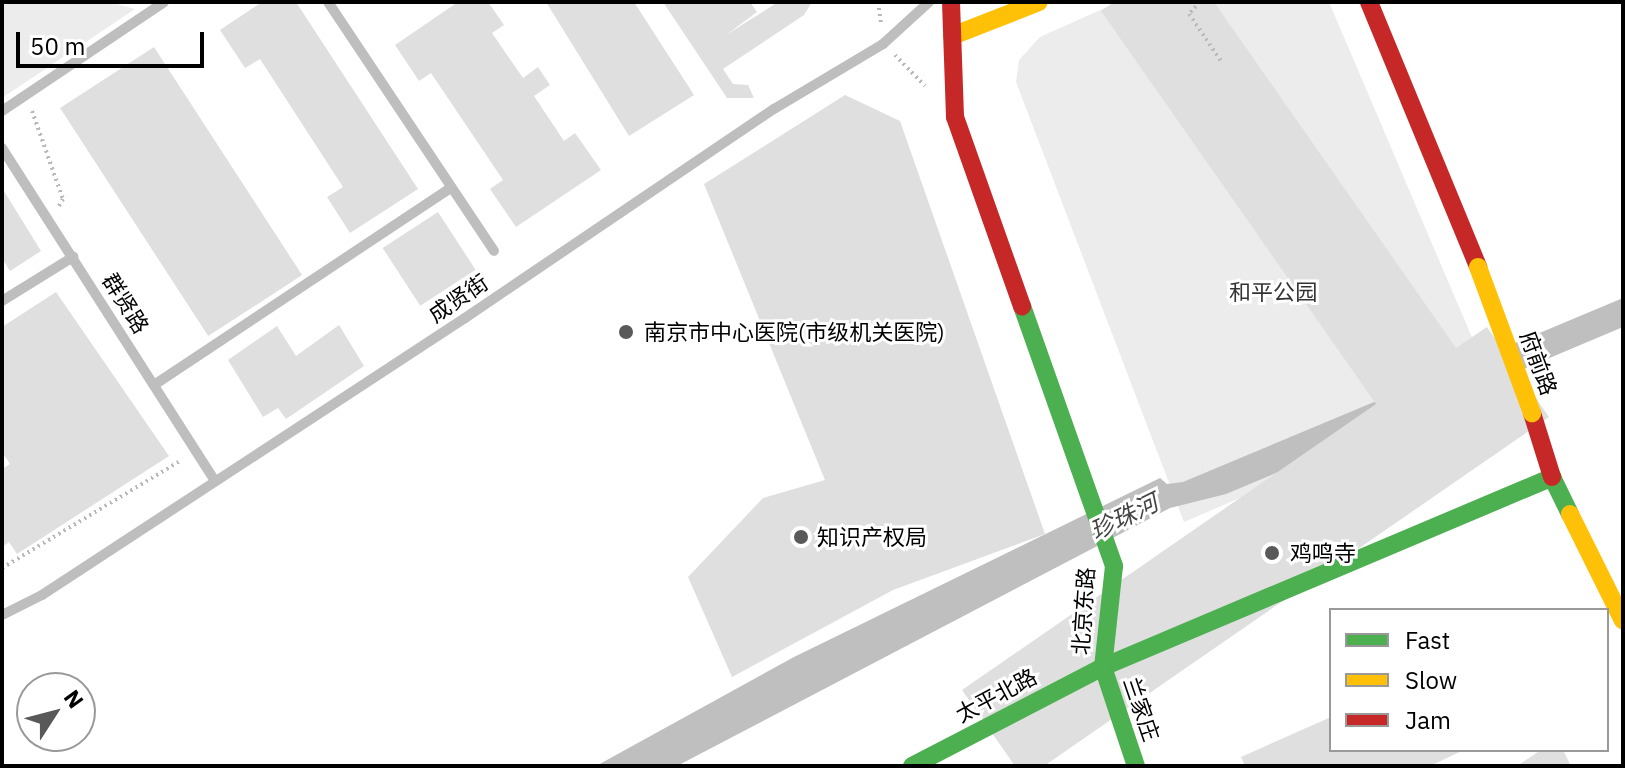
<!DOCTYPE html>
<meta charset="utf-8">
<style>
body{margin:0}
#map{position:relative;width:1625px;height:768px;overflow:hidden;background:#fff;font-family:"IBM Plex Sans","Noto Sans SC",sans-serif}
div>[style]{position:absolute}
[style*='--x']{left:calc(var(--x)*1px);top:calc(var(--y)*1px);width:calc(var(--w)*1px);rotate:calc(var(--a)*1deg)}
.green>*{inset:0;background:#ececec}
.water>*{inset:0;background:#bfbfbf}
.building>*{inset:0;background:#dfdfdf;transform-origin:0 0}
.path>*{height:4px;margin-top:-2px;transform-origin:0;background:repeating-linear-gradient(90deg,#b9b9b9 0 2px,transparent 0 6px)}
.lane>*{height:10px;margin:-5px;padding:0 5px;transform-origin:5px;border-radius:5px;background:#bebebe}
.fast>*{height:18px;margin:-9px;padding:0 9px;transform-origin:9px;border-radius:9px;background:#4caf50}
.slow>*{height:18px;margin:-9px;padding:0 9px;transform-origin:9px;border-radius:9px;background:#ffc107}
.jam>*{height:18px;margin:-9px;padding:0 9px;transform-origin:9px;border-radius:9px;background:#c62828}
.slow-bridge>*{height:18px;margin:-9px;padding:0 9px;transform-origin:9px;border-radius:9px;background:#ffc107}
.dots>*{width:22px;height:22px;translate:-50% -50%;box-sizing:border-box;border:4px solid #fff;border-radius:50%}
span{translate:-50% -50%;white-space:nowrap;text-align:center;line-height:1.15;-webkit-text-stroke:6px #fff;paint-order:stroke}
.park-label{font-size:22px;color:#333}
.street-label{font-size:22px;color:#000}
.poi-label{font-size:22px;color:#000}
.left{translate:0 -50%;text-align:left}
.water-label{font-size:24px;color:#444;font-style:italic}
.frame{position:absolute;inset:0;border:4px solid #000;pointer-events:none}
.legend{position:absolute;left:1329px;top:608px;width:280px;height:144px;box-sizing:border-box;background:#fff;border:2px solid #999;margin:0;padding:10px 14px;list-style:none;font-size:24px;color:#000}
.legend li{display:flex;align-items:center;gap:16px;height:40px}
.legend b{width:40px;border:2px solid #999}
.north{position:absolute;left:16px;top:672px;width:80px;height:80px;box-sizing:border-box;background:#fff;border:2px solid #999;border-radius:50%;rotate:54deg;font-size:22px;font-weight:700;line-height:32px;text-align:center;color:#000}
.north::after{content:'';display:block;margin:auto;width:28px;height:36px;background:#595959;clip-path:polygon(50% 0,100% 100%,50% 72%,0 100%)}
.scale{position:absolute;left:16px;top:32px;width:188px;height:36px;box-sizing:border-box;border:4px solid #000;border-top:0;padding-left:10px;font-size:24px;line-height:28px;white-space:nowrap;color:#000;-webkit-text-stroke:6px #fff;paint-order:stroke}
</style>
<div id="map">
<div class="green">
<div style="clip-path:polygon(2px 2px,109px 2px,135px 9px,2px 98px)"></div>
<div style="clip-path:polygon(1118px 2px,1329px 2px,1494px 389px,1184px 522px,1016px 82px,1019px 60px,1040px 37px)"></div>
</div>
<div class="water">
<div style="clip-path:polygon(1623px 298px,1623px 327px,1226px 494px,1170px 508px,677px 766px,596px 766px,794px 657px,1160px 478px,1167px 484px,1183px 482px)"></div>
</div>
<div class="building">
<div style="clip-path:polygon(262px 2px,296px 2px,418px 189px,350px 233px,327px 197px,343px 187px,260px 59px,245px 68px,220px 30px)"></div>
<div style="clip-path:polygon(458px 2px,488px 2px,504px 25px,492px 33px,523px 78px,538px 67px,550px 85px,534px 96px,564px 141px,575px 133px,601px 170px,516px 227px,490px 189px,503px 180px,431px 73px,419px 81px,395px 45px)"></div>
<div style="clip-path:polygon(546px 2px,634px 2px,694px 95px,629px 136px)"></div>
<div style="clip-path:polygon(663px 2px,750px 2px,757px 12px,726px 35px,778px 2px,812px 2px,804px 15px,723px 69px,733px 84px,748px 85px,754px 98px,727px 98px)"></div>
<div style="clip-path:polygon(1114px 2px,1214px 2px,1456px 348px,1487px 327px,1549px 417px,1044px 766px,1015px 766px,962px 690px,1376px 404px,1101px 11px)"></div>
<div style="left:154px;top:47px;width:272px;height:112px;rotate:57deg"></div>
<div style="clip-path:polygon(845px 95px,900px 121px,1045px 534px,893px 590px,732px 677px,688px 577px,763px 498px,825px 480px,704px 184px)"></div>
<div style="clip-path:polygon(2px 188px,41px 251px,10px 271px,2px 258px)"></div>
<div style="left:438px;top:212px;width:69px;height:66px;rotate:57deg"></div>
<div style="clip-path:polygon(56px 292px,169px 456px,17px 554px,9px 542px,2px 547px,2px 469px,10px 464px,2px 452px,2px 327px)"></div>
<div style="clip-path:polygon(339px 325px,364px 366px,286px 419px,278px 408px,263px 417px,228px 360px,277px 326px,296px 356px)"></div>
<div style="clip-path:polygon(1331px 717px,1331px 750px,1464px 750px,1430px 766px,1245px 766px,1241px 757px)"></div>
<div style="clip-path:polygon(1541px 750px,1563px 750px,1571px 766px,1517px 766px)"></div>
</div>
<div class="path">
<div style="--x:878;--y:2;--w:21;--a:82"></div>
<div style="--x:1200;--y:2;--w:16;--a:133"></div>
<div style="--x:1189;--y:14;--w:57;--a:55.8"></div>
<div style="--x:895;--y:55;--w:43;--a:45.9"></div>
<div style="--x:32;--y:111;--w:93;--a:70.6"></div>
<div style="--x:63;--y:199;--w:8;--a:120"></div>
<div style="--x:2;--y:568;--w:208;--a:-31"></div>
</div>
<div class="lane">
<div style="--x:328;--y:2;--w:299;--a:56.3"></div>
<div style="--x:2;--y:111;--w:195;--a:-33.9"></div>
<div style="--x:2;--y:148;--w:394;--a:57.4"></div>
<div style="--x:2;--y:301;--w:84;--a:-31.8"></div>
<div style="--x:154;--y:385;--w:356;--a:-33.6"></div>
<div style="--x:2;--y:615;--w:45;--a:-26.6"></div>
<div style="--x:42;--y:595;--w:506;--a:-33.22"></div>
<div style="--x:465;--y:318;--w:373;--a:-34.1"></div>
<div style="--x:774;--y:109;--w:127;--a:-30.8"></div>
<div style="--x:883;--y:44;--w:62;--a:-42.4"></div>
</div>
<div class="fast">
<div style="--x:1022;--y:306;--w:276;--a:70.5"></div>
<div style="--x:1114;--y:566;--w:102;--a:96.2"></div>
<div style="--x:1103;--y:667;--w:104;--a:71.6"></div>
<div style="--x:1103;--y:667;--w:488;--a:-22.9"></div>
<div style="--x:1552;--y:477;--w:41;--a:64.1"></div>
<div style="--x:912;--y:766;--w:215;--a:-27.4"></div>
</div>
<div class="slow">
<div style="--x:952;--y:36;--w:93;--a:-21.3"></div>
<div style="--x:1570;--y:514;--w:119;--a:63.6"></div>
</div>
<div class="jam">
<div style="--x:951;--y:2;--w:115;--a:88"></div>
<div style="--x:955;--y:117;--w:201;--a:70.5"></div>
<div style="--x:1369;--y:2;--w:287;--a:67.6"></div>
<div style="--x:1532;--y:413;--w:67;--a:72.6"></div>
</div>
<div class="slow-bridge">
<div style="--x:1478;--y:267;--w:156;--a:69.7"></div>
</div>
<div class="dots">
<div style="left:626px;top:332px;background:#595959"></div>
<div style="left:801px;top:537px;background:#595959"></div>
<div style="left:1272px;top:553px;background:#595959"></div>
</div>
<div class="park-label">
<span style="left:1273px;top:292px">和平公园</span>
</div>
<div class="street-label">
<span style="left:458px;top:298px;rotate:-34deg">成贤街</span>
<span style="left:126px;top:303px;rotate:58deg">群贤路</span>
<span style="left:1539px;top:363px;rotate:70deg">府前路</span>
<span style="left:1083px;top:611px;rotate:-86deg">北京东路</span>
<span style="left:996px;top:695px;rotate:-28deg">太平北路</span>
<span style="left:1142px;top:709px;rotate:71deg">兰家庄</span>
</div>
<div class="poi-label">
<span class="left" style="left:644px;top:332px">南京市中心医院(市级机关医院)</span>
<span class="left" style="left:817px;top:537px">知识产权局</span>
<span class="left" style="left:1290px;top:553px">鸡鸣寺</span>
</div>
<div class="water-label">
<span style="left:1124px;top:517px;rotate:-26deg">珍珠河</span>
</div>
<div class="frame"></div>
<ul class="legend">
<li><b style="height:10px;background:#4caf50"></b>Fast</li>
<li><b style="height:10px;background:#ffc107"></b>Slow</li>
<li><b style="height:10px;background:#c62828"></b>Jam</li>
</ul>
<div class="north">N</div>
<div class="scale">50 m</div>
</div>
